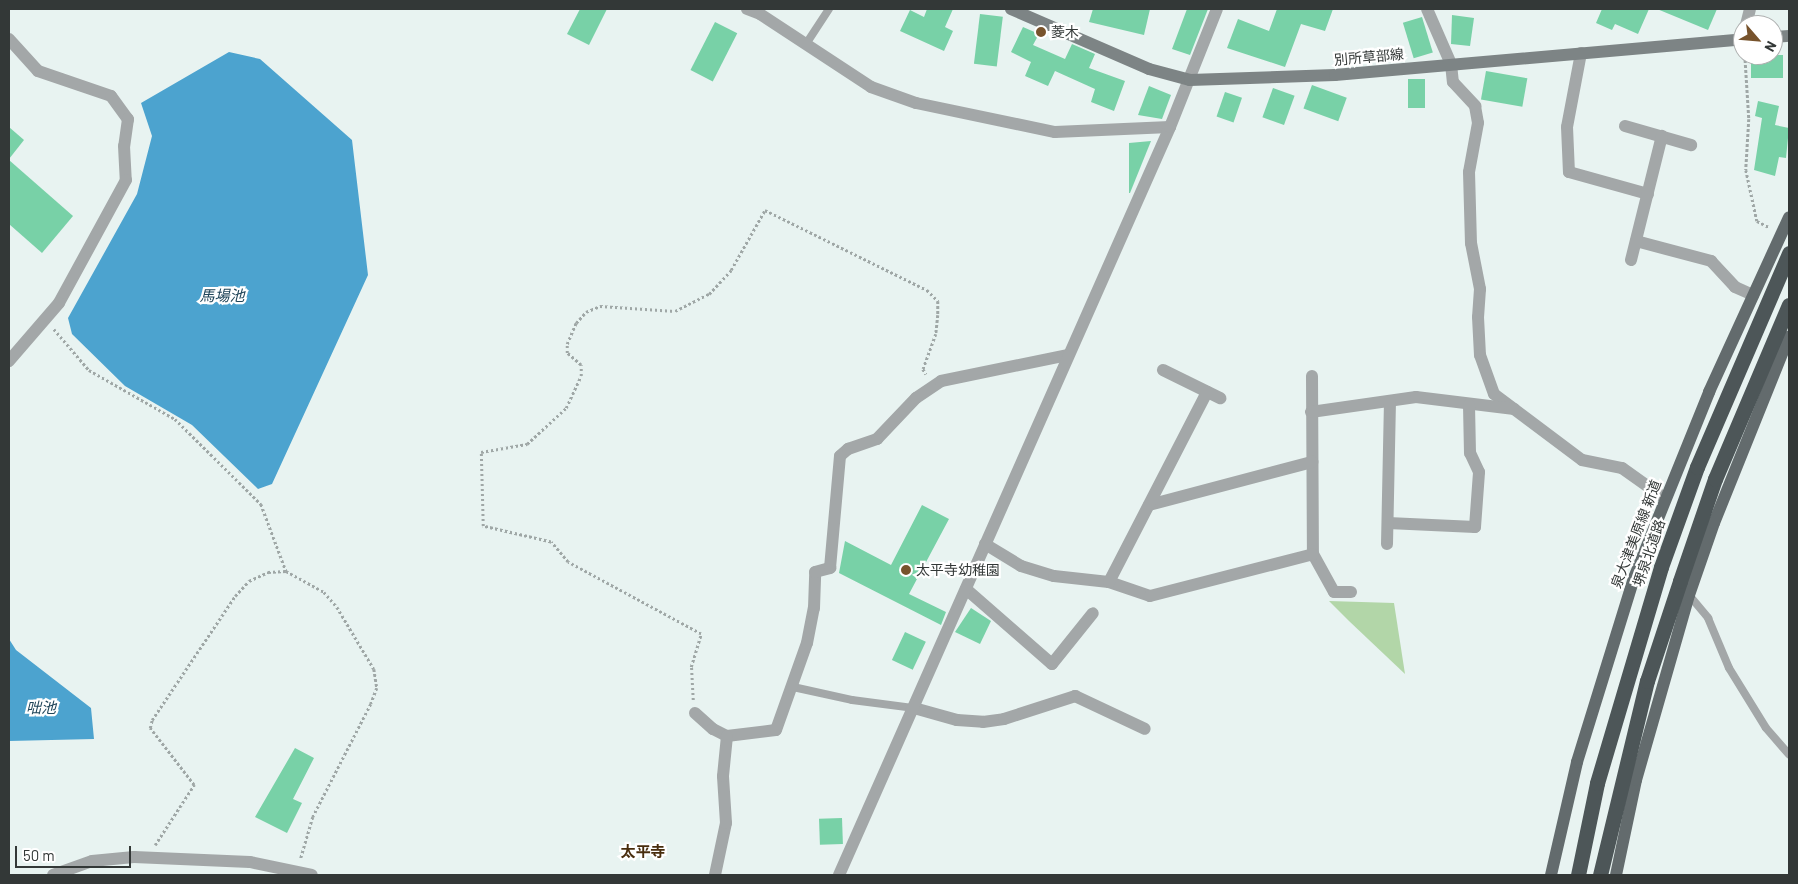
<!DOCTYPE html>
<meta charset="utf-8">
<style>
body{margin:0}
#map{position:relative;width:1798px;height:884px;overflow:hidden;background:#e8f3f1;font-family:Barlow,"Noto Sans JP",sans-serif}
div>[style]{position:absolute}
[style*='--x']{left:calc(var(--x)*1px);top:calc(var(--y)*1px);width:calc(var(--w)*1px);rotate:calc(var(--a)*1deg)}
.green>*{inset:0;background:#b2d6a8}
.water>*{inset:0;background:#4ca3cf}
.building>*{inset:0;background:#78d1a7;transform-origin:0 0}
.path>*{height:2.5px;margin-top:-1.25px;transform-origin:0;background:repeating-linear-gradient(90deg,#9fa7a6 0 2.5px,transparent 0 5px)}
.lane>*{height:8px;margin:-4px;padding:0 4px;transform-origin:4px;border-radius:4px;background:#a3a7a8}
.street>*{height:12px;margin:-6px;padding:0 6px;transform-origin:6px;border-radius:6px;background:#a3a7a8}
.secondary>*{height:12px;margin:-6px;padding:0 6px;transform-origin:6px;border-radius:6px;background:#7d8485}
.primary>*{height:12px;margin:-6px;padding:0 6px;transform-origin:6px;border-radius:6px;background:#636b6d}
.highway>*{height:15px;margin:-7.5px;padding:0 7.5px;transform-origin:7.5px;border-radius:7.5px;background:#4d5658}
.dots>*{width:14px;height:14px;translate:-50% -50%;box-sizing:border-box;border:2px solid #fff;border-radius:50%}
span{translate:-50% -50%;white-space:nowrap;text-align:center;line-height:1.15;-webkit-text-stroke:4.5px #fff;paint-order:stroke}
.poi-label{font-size:14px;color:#333837}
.left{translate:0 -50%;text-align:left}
.street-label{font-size:14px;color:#333837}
.water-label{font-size:15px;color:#204559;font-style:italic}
.neighbourhood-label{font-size:15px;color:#482d0d;font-weight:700}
.frame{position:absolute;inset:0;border:10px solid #333837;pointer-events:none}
.north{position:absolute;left:1733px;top:15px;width:50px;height:50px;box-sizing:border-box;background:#fff;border:1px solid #adafaf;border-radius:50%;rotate:117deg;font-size:14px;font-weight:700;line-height:20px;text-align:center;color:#333837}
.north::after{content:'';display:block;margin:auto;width:18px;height:22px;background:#77532c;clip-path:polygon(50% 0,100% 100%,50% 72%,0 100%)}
.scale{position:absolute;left:15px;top:846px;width:116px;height:22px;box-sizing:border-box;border:2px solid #333837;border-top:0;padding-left:6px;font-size:15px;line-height:18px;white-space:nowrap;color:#333837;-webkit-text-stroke:4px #fff;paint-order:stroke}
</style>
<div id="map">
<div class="green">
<div style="clip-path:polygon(1329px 601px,1394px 603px,1405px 674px,1349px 621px)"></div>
</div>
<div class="water">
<div style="clip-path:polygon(229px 52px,260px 59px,352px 140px,368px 275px,272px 484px,258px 489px,192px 425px,125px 386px,72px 334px,68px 318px,137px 194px,152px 136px,141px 103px)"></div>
<div style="clip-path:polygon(9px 639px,16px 650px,91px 708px,94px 739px,9px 741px)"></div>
</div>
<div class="building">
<div style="clip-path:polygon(580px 9px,607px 9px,589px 45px,567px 34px)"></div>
<div style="clip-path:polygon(927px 9px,953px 9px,945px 27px,953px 31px,944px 51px,900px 31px,910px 10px,924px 17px)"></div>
<div style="clip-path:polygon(1093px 9px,1150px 9px,1144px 35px,1089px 22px)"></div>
<div style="clip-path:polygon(1187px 9px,1208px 9px,1190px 55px,1172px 49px)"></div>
<div style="clip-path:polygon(1277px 9px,1333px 9px,1325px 31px,1301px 24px,1285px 67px,1227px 48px,1238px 19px,1269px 31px)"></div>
<div style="clip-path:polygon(1602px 9px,1649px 9px,1638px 34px,1615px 24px,1612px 30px,1596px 23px)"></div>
<div style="clip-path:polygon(1657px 9px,1717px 9px,1708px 30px)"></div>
<div style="left:980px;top:14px;width:23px;height:50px;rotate:7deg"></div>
<div style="clip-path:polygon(1452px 15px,1474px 18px,1470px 46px,1451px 44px)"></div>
<div style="left:1422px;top:17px;width:37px;height:20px;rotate:73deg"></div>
<div style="left:715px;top:22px;width:25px;height:54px;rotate:27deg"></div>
<div style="clip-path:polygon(1023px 27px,1039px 34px,1033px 45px,1065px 59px,1072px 44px,1095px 54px,1089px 68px,1125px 81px,1114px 111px,1091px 102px,1095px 89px,1055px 71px,1048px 86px,1025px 76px,1031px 62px,1011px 52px)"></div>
<div style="left:1751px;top:55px;width:32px;height:23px"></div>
<div style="left:1486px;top:71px;width:42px;height:29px;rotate:10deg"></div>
<div style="left:1408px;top:79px;width:17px;height:29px"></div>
<div style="left:1312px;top:85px;width:37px;height:25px;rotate:20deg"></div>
<div style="clip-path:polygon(1149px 86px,1171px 95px,1162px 119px,1138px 115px)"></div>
<div style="left:1273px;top:88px;width:23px;height:31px;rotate:20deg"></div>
<div style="left:1225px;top:92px;width:18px;height:26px;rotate:19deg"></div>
<div style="clip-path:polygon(1758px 101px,1779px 106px,1775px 125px,1789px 128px,1786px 158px,1779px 157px,1775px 176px,1754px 170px,1762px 118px,1755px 116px)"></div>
<div style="clip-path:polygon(9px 127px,24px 140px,9px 159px)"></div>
<div style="clip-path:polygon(1151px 141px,1130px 193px,1129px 193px,1129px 143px)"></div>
<div style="clip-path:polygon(9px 160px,73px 216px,42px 253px,9px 224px)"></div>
<div style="clip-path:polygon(922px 505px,949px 519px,909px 594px,946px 612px,941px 625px,839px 573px,845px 541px,891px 565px)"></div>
<div style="clip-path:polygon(971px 608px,991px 621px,980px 644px,955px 632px)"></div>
<div style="left:905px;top:632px;width:23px;height:31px;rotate:25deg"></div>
<div style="clip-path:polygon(295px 748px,314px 758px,293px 799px,302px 803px,287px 833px,255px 817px)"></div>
<div style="left:842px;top:818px;width:26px;height:23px;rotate:88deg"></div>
</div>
<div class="path">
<div style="--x:1745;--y:55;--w:64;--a:86.4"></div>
<div style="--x:1749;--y:119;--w:51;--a:93.4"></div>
<div style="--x:1746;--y:170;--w:52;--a:77.8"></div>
<div style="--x:1757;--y:221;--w:13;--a:27"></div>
<div style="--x:54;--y:329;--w:54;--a:49.5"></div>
<div style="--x:89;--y:370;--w:99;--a:29.7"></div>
<div style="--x:175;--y:419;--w:121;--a:44.7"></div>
<div style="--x:261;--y:504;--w:72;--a:69.5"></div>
<div style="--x:286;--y:571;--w:43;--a:28.9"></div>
<div style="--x:324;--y:592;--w:20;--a:49"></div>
<div style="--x:337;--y:607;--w:72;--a:59.2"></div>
<div style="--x:374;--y:669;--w:19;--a:81"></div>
<div style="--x:377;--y:688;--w:17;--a:111"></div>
<div style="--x:371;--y:704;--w:127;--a:117.2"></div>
<div style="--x:313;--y:817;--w:43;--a:106.3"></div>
<div style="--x:693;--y:700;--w:33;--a:-93"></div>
<div style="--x:691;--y:667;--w:34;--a:-73"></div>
<div style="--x:701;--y:634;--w:151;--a:-151.6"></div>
<div style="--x:568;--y:562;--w:26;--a:-130"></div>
<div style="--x:551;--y:542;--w:70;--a:-166.8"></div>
<div style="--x:483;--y:526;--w:74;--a:-91.5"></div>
<div style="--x:481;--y:452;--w:47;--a:-9.9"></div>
<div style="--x:527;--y:444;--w:53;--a:-42.7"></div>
<div style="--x:566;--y:408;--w:35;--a:-65"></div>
<div style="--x:581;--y:376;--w:11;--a:-90"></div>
<div style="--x:581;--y:365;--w:18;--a:-139"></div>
<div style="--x:567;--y:353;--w:9;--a:-90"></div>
<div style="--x:567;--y:344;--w:23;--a:-67"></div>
<div style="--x:576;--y:323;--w:15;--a:-48"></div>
<div style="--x:586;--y:312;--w:15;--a:-23"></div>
<div style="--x:600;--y:306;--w:75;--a:3.8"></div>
<div style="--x:675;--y:311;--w:38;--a:-27"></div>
<div style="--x:709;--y:294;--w:33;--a:-47"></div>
<div style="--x:731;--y:270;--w:69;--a:-60.5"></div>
<div style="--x:765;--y:210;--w:181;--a:26.3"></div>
<div style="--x:927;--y:290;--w:16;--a:45"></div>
<div style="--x:938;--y:301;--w:14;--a:90"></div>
<div style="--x:938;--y:315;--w:19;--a:96"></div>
<div style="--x:936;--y:334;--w:37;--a:110"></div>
<div style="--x:923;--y:369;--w:6;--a:59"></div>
<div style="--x:155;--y:845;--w:72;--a:-57"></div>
<div style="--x:194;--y:785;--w:72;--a:-127.7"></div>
<div style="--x:150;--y:728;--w:8;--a:-76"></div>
<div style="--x:152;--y:720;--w:149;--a:-56.2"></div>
<div style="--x:235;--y:596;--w:21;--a:-47"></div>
<div style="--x:249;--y:581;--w:21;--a:-25"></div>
<div style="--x:268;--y:572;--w:18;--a:-3"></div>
</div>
<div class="lane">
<div style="--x:806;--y:44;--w:42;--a:-56.7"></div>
<div style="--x:1689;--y:595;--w:30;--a:50"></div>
<div style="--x:1708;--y:618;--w:54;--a:67.2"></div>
<div style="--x:1729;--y:668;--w:70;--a:58.3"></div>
<div style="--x:1766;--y:728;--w:35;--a:49"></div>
<div style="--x:793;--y:687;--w:60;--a:12.4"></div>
<div style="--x:852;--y:700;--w:63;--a:7.4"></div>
</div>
<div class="street">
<div style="--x:747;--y:9;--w:14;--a:21"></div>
<div style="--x:760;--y:14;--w:133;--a:33.3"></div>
<div style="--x:871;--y:87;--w:48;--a:19.6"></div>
<div style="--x:916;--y:103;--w:142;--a:11.8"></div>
<div style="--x:1055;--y:132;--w:115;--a:-2.5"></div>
<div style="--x:1427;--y:9;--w:60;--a:66.4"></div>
<div style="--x:1451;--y:64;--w:18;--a:84"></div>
<div style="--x:1453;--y:82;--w:33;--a:47"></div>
<div style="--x:1475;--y:106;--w:17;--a:80"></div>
<div style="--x:1478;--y:123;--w:50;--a:100.4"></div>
<div style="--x:1469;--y:172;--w:71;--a:88.4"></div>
<div style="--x:1471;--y:243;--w:47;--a:78.9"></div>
<div style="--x:1480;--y:289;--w:28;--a:94"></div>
<div style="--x:1478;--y:317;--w:38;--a:87"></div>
<div style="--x:1480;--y:355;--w:41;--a:70.3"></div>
<div style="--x:1494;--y:394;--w:110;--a:36.9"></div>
<div style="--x:1582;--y:460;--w:41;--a:11.3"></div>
<div style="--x:1622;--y:468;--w:52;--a:35.5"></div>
<div style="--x:1746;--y:25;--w:16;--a:-76"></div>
<div style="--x:9;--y:39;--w:43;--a:47.8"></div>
<div style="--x:38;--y:71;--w:77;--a:18.9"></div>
<div style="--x:111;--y:96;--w:29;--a:54"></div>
<div style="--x:128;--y:119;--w:27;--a:98"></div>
<div style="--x:124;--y:146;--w:34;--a:87"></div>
<div style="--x:126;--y:180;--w:140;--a:118.6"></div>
<div style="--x:59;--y:303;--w:77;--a:130.8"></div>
<div style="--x:1581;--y:53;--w:75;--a:100.7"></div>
<div style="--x:1567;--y:127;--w:45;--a:87.5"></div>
<div style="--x:1569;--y:172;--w:82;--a:15.6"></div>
<div style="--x:1625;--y:126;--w:69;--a:16.1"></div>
<div style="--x:1636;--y:241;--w:78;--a:14.9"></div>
<div style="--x:1711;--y:261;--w:35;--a:47"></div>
<div style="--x:1735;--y:287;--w:20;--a:24"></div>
<div style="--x:1631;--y:260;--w:128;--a:-76"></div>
<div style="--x:1163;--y:370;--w:64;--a:26.2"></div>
<div style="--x:1312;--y:376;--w:178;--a:89.7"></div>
<div style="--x:1313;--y:554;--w:43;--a:61.1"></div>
<div style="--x:1334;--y:592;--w:17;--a:0"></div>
<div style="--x:1311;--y:412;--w:106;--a:-8.1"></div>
<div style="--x:1416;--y:397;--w:99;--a:7"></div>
<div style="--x:1149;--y:505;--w:169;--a:-14.8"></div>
<div style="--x:1388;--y:523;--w:87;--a:2.6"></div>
<div style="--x:1475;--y:527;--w:55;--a:-85.8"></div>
<div style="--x:1479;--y:472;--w:21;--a:-115"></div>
<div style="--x:1470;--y:453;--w:48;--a:-91.2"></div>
<div style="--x:985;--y:544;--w:42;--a:31.4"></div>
<div style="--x:1021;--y:566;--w:34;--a:17"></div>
<div style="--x:1054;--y:576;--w:55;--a:6.2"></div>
<div style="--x:1109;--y:582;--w:43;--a:18.9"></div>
<div style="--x:1150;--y:596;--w:168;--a:-14.4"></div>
<div style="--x:1387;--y:544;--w:143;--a:-88.8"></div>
<div style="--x:1109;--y:582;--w:214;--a:-62.7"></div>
<div style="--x:966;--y:589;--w:114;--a:41.1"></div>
<div style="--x:1052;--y:664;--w:65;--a:-51.2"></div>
<div style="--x:914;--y:708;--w:45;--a:15.6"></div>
<div style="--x:957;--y:720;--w:26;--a:4"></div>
<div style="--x:983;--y:722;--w:21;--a:-8"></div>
<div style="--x:1004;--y:719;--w:75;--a:-17.9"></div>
<div style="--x:1075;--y:696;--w:77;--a:25.2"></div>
<div style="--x:695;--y:713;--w:24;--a:42"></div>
<div style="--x:713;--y:729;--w:16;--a:27"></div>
<div style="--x:727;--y:736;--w:49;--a:-7"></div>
<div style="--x:776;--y:730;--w:92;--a:-70.4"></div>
<div style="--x:807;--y:643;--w:36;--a:-79"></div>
<div style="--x:814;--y:608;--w:36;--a:-88"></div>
<div style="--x:815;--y:572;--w:16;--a:-15"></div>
<div style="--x:830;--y:568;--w:112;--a:-84.9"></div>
<div style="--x:840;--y:456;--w:11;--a:-41"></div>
<div style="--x:848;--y:449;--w:31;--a:-19"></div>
<div style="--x:877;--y:439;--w:57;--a:-46.4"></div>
<div style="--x:916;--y:398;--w:30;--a:-34"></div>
<div style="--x:941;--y:381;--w:130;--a:-11.6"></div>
<div style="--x:53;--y:875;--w:41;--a:-19.7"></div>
<div style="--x:92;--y:861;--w:42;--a:-5.4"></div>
<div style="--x:134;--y:857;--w:116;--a:2.5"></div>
<div style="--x:250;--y:862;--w:63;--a:11.8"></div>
<div style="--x:715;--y:875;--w:53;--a:-78.1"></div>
<div style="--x:726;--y:823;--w:47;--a:-93.7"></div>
<div style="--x:723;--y:776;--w:40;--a:-84.3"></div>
<div style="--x:839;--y:875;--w:818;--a:-66.13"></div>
<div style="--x:1170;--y:127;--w:127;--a:-68.3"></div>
</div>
<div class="secondary">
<div style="--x:1011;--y:9;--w:150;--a:23.5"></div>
<div style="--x:1149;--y:69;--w:42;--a:15"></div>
<div style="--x:1190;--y:80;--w:145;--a:-2"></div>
<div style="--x:1335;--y:75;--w:410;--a:-5"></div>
<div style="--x:1773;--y:37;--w:16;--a:-4"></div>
</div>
<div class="primary">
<div style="--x:1551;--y:875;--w:116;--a:-77"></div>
<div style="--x:1577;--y:762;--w:193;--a:-72.8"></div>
<div style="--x:1634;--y:578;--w:201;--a:-68"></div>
<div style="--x:1709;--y:392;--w:192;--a:-65.4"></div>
<div style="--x:1616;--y:875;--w:97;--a:-78.1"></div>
<div style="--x:1636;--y:780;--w:192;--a:-74"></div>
<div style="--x:1689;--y:595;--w:76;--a:-70.9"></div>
<div style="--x:1714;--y:523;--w:201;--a:-68.1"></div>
</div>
<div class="highway">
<div style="--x:1578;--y:875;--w:94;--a:-78.3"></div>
<div style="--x:1597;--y:783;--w:225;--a:-73.5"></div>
<div style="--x:1661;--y:567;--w:106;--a:-70.2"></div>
<div style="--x:1697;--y:467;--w:233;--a:-66.7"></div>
<div style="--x:1600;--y:875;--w:200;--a:-76.4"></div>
<div style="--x:1647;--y:681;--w:105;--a:-71.7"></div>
<div style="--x:1680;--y:581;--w:108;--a:-71.1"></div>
<div style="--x:1715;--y:479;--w:189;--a:-67"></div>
</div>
<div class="dots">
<div style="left:1041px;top:32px;background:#77532c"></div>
<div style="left:906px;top:570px;background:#77532c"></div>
</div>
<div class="poi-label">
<span class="left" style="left:1051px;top:32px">菱木</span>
<span class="left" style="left:916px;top:570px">太平寺幼稚園</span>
</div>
<div class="street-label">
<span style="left:1369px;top:57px;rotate:-5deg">別所草部線</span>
<span style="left:1636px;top:534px;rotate:-69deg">泉大津美原線 新道</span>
<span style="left:1649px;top:553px;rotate:-71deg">堺泉北道路</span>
</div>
<div class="water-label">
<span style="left:222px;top:296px">馬場池</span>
<span style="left:41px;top:708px">咄池</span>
</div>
<div class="neighbourhood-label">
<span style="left:643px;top:852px">太平寺</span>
</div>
<div class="frame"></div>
<div class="north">N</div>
<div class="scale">50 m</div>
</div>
